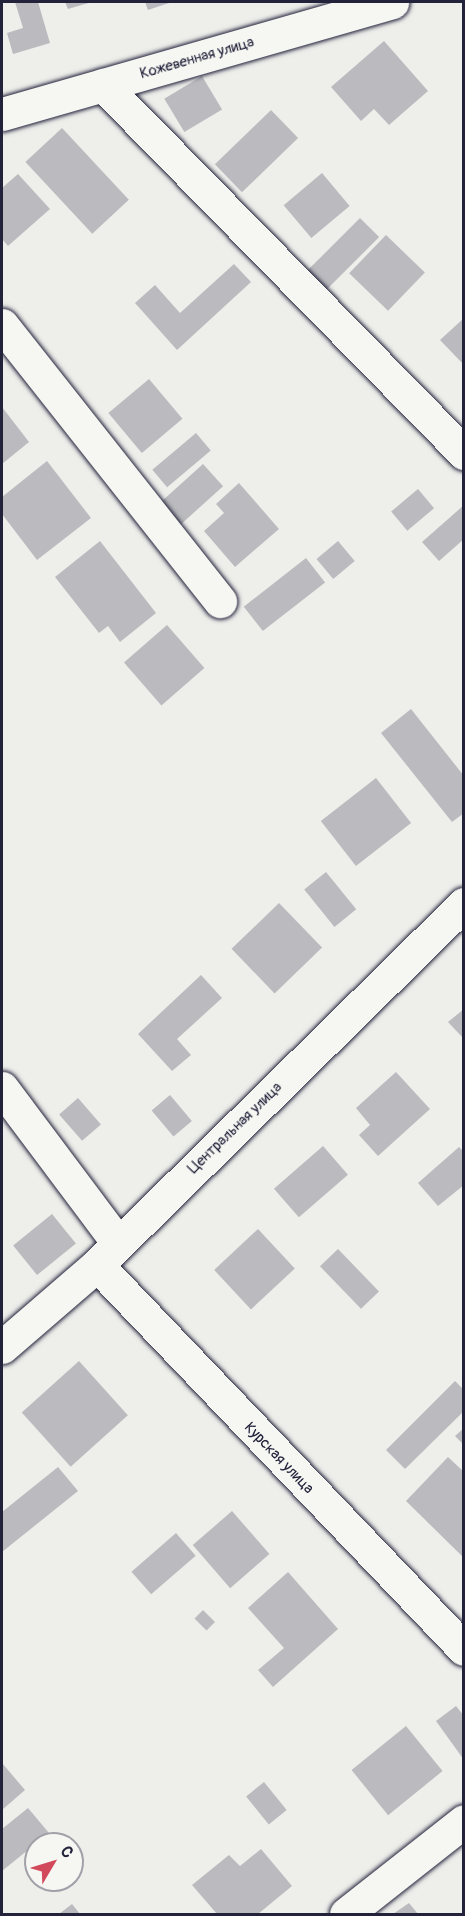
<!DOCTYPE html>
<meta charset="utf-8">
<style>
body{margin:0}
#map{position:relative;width:465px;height:1916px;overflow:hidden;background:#eeeeeb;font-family:Pangolin,sans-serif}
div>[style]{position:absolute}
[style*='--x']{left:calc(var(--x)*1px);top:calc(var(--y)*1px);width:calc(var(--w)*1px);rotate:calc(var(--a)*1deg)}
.building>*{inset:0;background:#bbbbbf;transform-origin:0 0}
.roads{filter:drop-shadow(0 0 2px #22223b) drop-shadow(0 0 2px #22223b)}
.street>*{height:33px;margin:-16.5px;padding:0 16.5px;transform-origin:16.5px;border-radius:16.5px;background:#f6f6f2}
.secondary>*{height:33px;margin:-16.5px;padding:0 16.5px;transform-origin:16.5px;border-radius:16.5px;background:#f6f6f2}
span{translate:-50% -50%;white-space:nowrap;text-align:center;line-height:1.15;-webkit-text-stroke:6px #f6f6f2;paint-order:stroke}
.street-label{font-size:15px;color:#22223b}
.frame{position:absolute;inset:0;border:3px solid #22223b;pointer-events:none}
.north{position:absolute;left:24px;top:1832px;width:60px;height:60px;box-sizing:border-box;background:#f6f6f2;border:2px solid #a1a1a9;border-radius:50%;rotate:52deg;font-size:16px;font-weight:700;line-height:24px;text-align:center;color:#22223b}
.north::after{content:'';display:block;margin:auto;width:21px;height:27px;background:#d1495b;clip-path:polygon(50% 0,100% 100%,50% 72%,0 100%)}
</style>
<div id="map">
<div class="building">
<div style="clip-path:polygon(15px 2px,38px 2px,50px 43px,13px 54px,7px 33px,23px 28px)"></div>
<div style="clip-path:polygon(65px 2px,92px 2px,68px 9px)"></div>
<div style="clip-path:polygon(145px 2px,172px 2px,148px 10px)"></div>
<div style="clip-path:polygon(384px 41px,428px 91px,389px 125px,374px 109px,361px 121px,331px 87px)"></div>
<div style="left:202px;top:76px;width:39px;height:44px;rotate:59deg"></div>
<div style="left:271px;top:110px;width:39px;height:78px;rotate:46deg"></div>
<div style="left:62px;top:128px;width:98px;height:50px;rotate:47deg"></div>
<div style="left:322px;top:173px;width:43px;height:50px;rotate:50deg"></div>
<div style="clip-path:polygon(18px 174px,50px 209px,8px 246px,2px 239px,2px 188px)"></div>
<div style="left:360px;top:218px;width:27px;height:79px;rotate:45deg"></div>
<div style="left:386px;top:235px;width:54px;height:53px;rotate:44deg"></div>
<div style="clip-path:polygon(234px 264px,251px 282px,177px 350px,135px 303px,155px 285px,180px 313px)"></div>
<div style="clip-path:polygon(464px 318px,464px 365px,440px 340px)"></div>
<div style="left:149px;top:379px;width:52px;height:53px;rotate:50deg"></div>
<div style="clip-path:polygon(2px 407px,29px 442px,2px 464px)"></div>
<div style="left:196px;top:433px;width:23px;height:57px;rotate:50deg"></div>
<div style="clip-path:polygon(47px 461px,91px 518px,37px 560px,2px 514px,2px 497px)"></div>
<div style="left:203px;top:464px;width:30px;height:60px;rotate:48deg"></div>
<div style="clip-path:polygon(239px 483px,279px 529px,235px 567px,204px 531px,224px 513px,216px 504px)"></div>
<div style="left:418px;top:489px;width:25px;height:35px;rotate:50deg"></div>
<div style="clip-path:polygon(464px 505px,464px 539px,439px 561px,422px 542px)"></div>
<div style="clip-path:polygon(100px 541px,156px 613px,120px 642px,108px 626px,99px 633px,55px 577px)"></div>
<div style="left:338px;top:541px;width:26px;height:28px;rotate:50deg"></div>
<div style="left:306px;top:558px;width:31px;height:79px;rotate:52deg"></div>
<div style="left:167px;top:625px;width:57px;height:57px;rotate:49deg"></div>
<div style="clip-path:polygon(411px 709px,464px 776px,464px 813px,452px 822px,381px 733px)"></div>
<div style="left:376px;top:778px;width:57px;height:70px;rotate:52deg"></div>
<div style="left:326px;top:872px;width:48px;height:28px;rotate:51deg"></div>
<div style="left:279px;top:903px;width:62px;height:66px;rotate:46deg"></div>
<div style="clip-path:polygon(201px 975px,222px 998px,177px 1039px,191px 1055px,172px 1071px,138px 1034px)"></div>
<div style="clip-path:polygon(464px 1009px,464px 1039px,448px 1022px)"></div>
<div style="clip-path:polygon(396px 1072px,430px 1109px,378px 1156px,359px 1135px,370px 1125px,356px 1108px)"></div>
<div style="left:170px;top:1095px;width:34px;height:24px;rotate:50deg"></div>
<div style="left:78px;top:1098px;width:35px;height:25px;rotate:49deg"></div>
<div style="left:323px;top:1146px;width:38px;height:65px;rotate:49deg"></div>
<div style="clip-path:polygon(459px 1147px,464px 1152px,464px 1185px,438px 1206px,418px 1183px)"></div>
<div style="left:52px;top:1214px;width:38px;height:50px;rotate:51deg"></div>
<div style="left:258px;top:1229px;width:54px;height:60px;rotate:47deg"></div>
<div style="left:338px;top:1249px;width:59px;height:25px;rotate:46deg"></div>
<div style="left:79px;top:1361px;width:73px;height:77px;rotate:48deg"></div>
<div style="clip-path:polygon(455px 1381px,464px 1390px,464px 1411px,405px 1469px,386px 1450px)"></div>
<div style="clip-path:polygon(464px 1428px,464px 1445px,455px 1436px)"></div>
<div style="clip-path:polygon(448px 1457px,464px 1472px,464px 1558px,406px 1501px)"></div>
<div style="clip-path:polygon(58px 1467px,78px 1491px,2px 1552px,2px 1512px)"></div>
<div style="left:232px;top:1511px;width:57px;height:52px;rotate:49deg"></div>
<div style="left:176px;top:1533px;width:30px;height:59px;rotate:49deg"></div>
<div style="clip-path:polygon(288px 1572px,338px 1629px,273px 1687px,258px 1670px,284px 1648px,248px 1608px)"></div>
<div style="left:203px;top:1610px;width:17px;height:12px;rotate:45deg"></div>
<div style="clip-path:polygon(456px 1706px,464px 1716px,464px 1760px,436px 1721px)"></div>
<div style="left:406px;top:1726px;width:58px;height:70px;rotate:51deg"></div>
<div style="clip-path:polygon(2px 1763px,25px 1790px,2px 1810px)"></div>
<div style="left:264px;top:1782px;width:36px;height:23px;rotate:51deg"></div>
<div style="clip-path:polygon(28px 1808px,49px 1833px,2px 1871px,2px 1829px)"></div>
<div style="clip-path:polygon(261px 1849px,292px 1886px,258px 1914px,217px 1914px,192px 1885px,229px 1855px,240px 1866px)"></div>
<div style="clip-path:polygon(409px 1903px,418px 1914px,393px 1914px)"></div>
<div style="clip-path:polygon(72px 1904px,80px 1914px,59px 1914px)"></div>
</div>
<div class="roads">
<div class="street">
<div style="--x:103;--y:85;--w:516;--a:45.55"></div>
<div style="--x:2;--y:114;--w:406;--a:-16"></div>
<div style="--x:2;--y:325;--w:352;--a:51.7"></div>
<div style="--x:2;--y:1088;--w:192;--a:53.2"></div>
<div style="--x:97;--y:1265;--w:531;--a:46.3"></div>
<div style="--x:346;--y:1914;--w:150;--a:-38.2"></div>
</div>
<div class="secondary">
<div style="--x:2;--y:1347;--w:125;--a:-40.8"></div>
<div style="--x:97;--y:1265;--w:515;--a:-44.53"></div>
</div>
</div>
<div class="street-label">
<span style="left:197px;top:58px;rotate:-16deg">Кожевенная улица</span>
<span style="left:235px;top:1128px;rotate:-44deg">Центральная улица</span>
<span style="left:279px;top:1458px;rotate:46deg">Курская улица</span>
</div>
<div class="frame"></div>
<div class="north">С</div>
</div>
